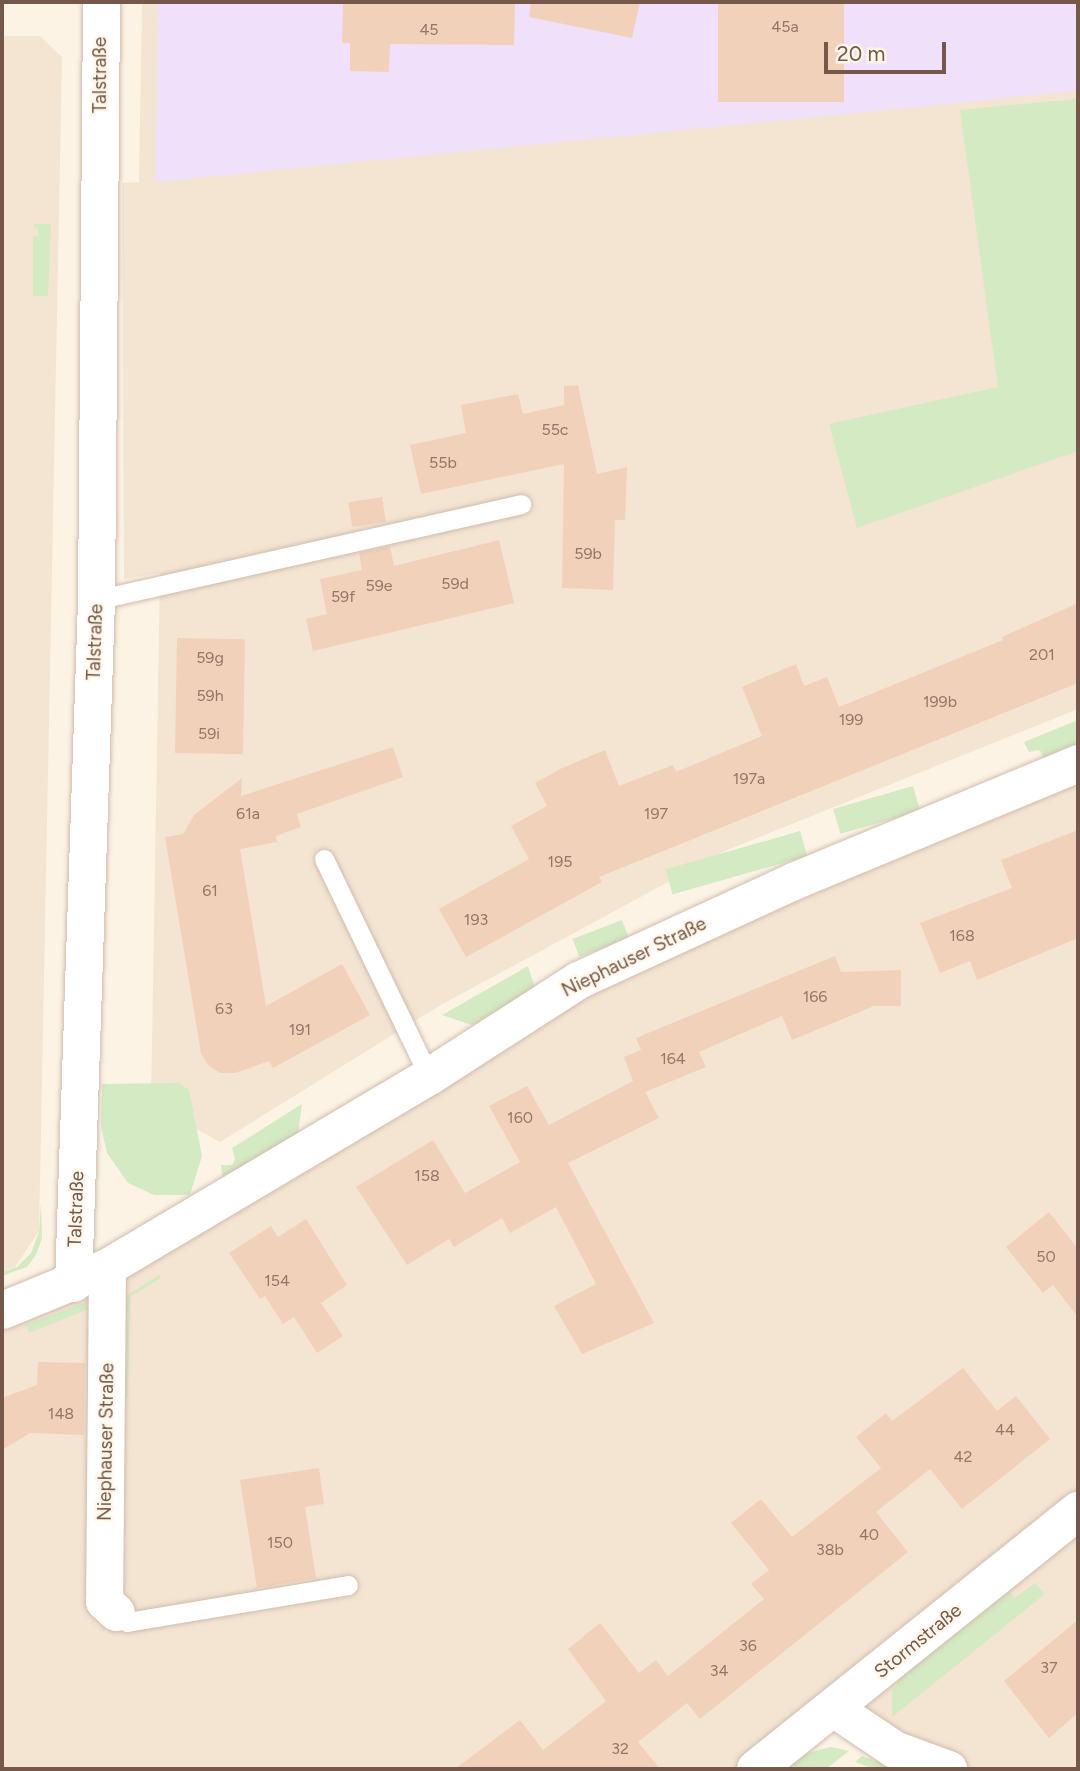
<!DOCTYPE html>
<meta charset="utf-8">
<style>
body{margin:0}
#map{position:relative;width:1080px;height:1771px;overflow:hidden;background:#fcf3e4;font-family:Figtree,sans-serif}
div>[style]{position:absolute}
[style*='--x']{left:calc(var(--x)*1px);top:calc(var(--y)*1px);width:calc(var(--w)*1px);rotate:calc(var(--a)*1deg)}
.residential>*{inset:0;background:#f4e4d2}
.education>*{inset:0;background:#f0e0f9}
.green>*{inset:0;background:#d3eac2;transform-origin:0 0}
.building>*{inset:0;background:#f2d1bb;transform-origin:0 0}
.roads{filter:drop-shadow(0 0 2px #d0bcad) drop-shadow(0 0 2px #d0bcad)}
.service>*{height:19px;margin:-9.5px;padding:0 9.5px;transform-origin:9.5px;border-radius:9.5px;background:#fff}
.minor>*{height:37px;margin:-18.5px;padding:0 18.5px;transform-origin:18.5px;border-radius:18.5px;background:#fff}
.tertiary>*{height:38px;margin:-19px;padding:0 19px;transform-origin:19px;border-radius:19px;background:#fff}
span{translate:-50% -50%;white-space:nowrap;text-align:center;line-height:1.15;-webkit-text-stroke:5px #fff7ea;paint-order:stroke}
.number-label{font-size:16px;color:#947666}
.number-label span{-webkit-text-stroke-width:0}
.street-label{font-size:19px;color:#755849}
.frame{position:absolute;inset:0;border:4px solid #755849;pointer-events:none}
.scale{position:absolute;left:824px;top:42px;width:122px;height:32px;box-sizing:border-box;border:4px solid #755849;border-top:0;padding-left:9px;font-size:21px;line-height:24px;white-space:nowrap;color:#755849;-webkit-text-stroke:5px #fff7ea;paint-order:stroke}
</style>
<div id="map">
<div class="residential">
<div style="clip-path:polygon(142px 2px,1078px 2px,1078px 709px,727px 850px,439px 1006px,220px 1142px,151px 1104px,160px 573px,124px 579px,122px 183px,139px 182px)"></div>
<div style="clip-path:polygon(2px 36px,40px 36px,62px 57px,39px 1231px,15px 1267px,2px 1272px)"></div>
<div style="clip-path:polygon(1078px 763px,1078px 1769px,948px 1769px,833px 1708px,756px 1769px,2px 1769px,2px 1310px,461px 1053px)"></div>
</div>
<div class="education">
<div style="clip-path:polygon(158px 2px,1078px 2px,1078px 91px,156px 182px)"></div>
</div>
<div class="green">
<div style="clip-path:polygon(1078px 99px,1078px 451px,857px 528px,829px 424px,998px 387px,960px 110px)"></div>
<div style="clip-path:polygon(34px 224px,51px 224px,48px 296px,33px 296px,33px 236px,38px 236px,38px 229px,34px 228px)"></div>
<div style="clip-path:polygon(1078px 720px,1078px 747px,1046px 760px,1039px 750px,1029px 752px,1024px 742px)"></div>
<div style="left:913px;top:786px;width:26px;height:83px;rotate:74deg"></div>
<div style="left:800px;top:831px;width:26px;height:140px;rotate:74deg"></div>
<div style="left:622px;top:920px;width:19px;height:53px;rotate:69deg"></div>
<div style="clip-path:polygon(528px 966px,535px 988px,472px 1025px,442px 1015px)"></div>
<div style="clip-path:polygon(179px 1083px,189px 1090px,202px 1156px,190px 1195px,154px 1195px,128px 1183px,107px 1153px,101px 1127px,102px 1084px)"></div>
<div style="clip-path:polygon(302px 1104px,298px 1133px,223px 1181px,221px 1165px,232px 1165px,235px 1159px,232px 1148px)"></div>
<div style="clip-path:polygon(41px 1203px,42px 1238px,36px 1255px,27px 1267px,2px 1276px,2px 1272px,17px 1267px,31px 1253px,39px 1232px)"></div>
<div style="clip-path:polygon(159px 1275px,161px 1278px,130px 1297px,128px 1398px,125px 1398px,126px 1296px)"></div>
<div style="clip-path:polygon(86px 1302px,88px 1309px,29px 1333px,26px 1325px)"></div>
<div style="clip-path:polygon(1035px 1583px,1045px 1594px,892px 1717px,892px 1691px,903px 1675px,1009px 1592px,1015px 1598px)"></div>
<div style="clip-path:polygon(831px 1747px,849px 1751px,826px 1769px,786px 1769px,807px 1753px)"></div>
<div style="clip-path:polygon(862px 1756px,900px 1769px,875px 1769px,855px 1762px)"></div>
</div>
<div class="building">
<div style="clip-path:polygon(343px 2px,515px 2px,514px 45px,390px 44px,389px 72px,350px 71px,350px 43px,342px 43px)"></div>
<div style="clip-path:polygon(531px 2px,640px 2px,632px 38px,529px 17px)"></div>
<div style="left:718px;top:2px;width:126px;height:100px"></div>
<div style="clip-path:polygon(578px 385px,597px 474px,627px 467px,625px 520px,615px 520px,613px 590px,562px 588px,564px 464px,421px 494px,410px 445px,466px 433px,461px 405px,518px 394px,523px 414px,564px 405px,564px 386px)"></div>
<div style="left:382px;top:497px;width:25px;height:34px;rotate:81deg"></div>
<div style="clip-path:polygon(499px 540px,514px 603px,313px 651px,306px 619px,327px 614px,320px 579px,362px 570px,359px 553px,390px 546px,394px 566px)"></div>
<div style="clip-path:polygon(1078px 603px,1078px 683px,599px 877px,602px 882px,466px 957px,439px 909px,529px 859px,511px 826px,547px 806px,535px 783px,562px 768px,605px 750px,619px 786px,673px 765px,676px 772px,762px 736px,742px 687px,760px 679px,796px 664px,804px 686px,827px 677px,839px 707px,1003px 640px,1002px 637px)"></div>
<div style="left:177px;top:638px;width:68px;height:115px;rotate:1deg"></div>
<div style="clip-path:polygon(393px 747px,403px 777px,297px 814px,301px 827px,276px 836px,277px 842px,240px 849px,266px 1006px,342px 964px,370px 1015px,273px 1068px,269px 1061px,235px 1073px,220px 1073px,208px 1065px,201px 1053px,165px 837px,183px 834px,194px 815px,242px 778px,241px 796px)"></div>
<div style="clip-path:polygon(1078px 830px,1078px 938px,977px 980px,970px 961px,940px 973px,920px 923px,1012px 888px,1001px 860px)"></div>
<div style="clip-path:polygon(835px 956px,841px 972px,901px 970px,901px 1006px,874px 1006px,792px 1040px,782px 1016px,699px 1052px,706px 1067px,645px 1092px,659px 1118px,568px 1163px,654px 1323px,582px 1354px,554px 1306px,596px 1284px,556px 1207px,510px 1233px,502px 1218px,454px 1247px,449px 1239px,407px 1265px,356px 1187px,433px 1140px,465px 1193px,520px 1162px,489px 1106px,527px 1086px,549px 1125px,633px 1081px,624px 1057px,641px 1050px,636px 1038px)"></div>
<div style="clip-path:polygon(1049px 1212px,1078px 1249px,1078px 1317px,1053px 1285px,1043px 1293px,1006px 1247px)"></div>
<div style="clip-path:polygon(306px 1219px,347px 1285px,321px 1303px,343px 1336px,317px 1353px,294px 1317px,283px 1324px,265px 1296px,260px 1299px,229px 1253px,271px 1226px,278px 1237px)"></div>
<div style="clip-path:polygon(38px 1362px,85px 1363px,84px 1435px,30px 1433px,2px 1450px,2px 1398px,37px 1385px)"></div>
<div style="clip-path:polygon(963px 1368px,997px 1411px,1016px 1396px,1050px 1439px,962px 1509px,930px 1469px,876px 1512px,908px 1552px,700px 1719px,687px 1703px,638px 1742px,660px 1769px,455px 1769px,520px 1720px,543px 1750px,606px 1701px,568px 1649px,600px 1623px,639px 1673px,656px 1660px,668px 1676px,764px 1599px,751px 1584px,769px 1570px,731px 1523px,761px 1499px,792px 1537px,881px 1468px,856px 1437px,886px 1413px,892px 1421px)"></div>
<div style="clip-path:polygon(319px 1468px,324px 1504px,305px 1507px,316px 1578px,257px 1588px,240px 1480px)"></div>
<div style="clip-path:polygon(1078px 1620px,1078px 1713px,1049px 1738px,1004px 1681px)"></div>
</div>
<div class="roads">
<div class="service">
<div style="--x:96;--y:600;--w:436;--a:-12.7"></div>
<div style="--x:324;--y:859;--w:241;--a:64.2"></div>
<div style="--x:116;--y:1612;--w:15;--a:42"></div>
<div style="--x:127;--y:1622;--w:224;--a:-9.5"></div>
</div>
<div class="minor">
<div style="--x:107;--y:1267;--w:334;--a:90.5"></div>
<div style="--x:104;--y:1601;--w:16;--a:43"></div>
<div style="--x:73;--y:1283;--w:683;--a:-88.07"></div>
<div style="--x:96;--y:600;--w:598;--a:-89.52"></div>
<div style="--x:2;--y:1310;--w:113;--a:-22.3"></div>
<div style="--x:107;--y:1267;--w:374;--a:-30.7"></div>
<div style="--x:429;--y:1076;--w:177;--a:-32.8"></div>
<div style="--x:578;--y:980;--w:237;--a:-24.7"></div>
<div style="--x:793;--y:881;--w:308;--a:-22.5"></div>
<div style="--x:833;--y:1708;--w:73;--a:33.9"></div>
<div style="--x:894;--y:1749;--w:58;--a:20.3"></div>
</div>
<div class="tertiary">
<div style="--x:756;--y:1769;--w:413;--a:-38.7"></div>
</div>
</div>
<div class="number-label">
<span style="left:785px;top:27px">45a</span>
<span style="left:429px;top:30px">45</span>
<span style="left:555px;top:430px">55c</span>
<span style="left:443px;top:463px">55b</span>
<span style="left:588px;top:554px">59b</span>
<span style="left:455px;top:584px">59d</span>
<span style="left:379px;top:586px">59e</span>
<span style="left:343px;top:597px">59f</span>
<span style="left:1042px;top:655px">201</span>
<span style="left:210px;top:658px">59g</span>
<span style="left:210px;top:696px">59h</span>
<span style="left:940px;top:702px">199b</span>
<span style="left:851px;top:720px">199</span>
<span style="left:209px;top:734px">59i</span>
<span style="left:749px;top:779px">197a</span>
<span style="left:248px;top:814px">61a</span>
<span style="left:656px;top:814px">197</span>
<span style="left:560px;top:862px">195</span>
<span style="left:210px;top:891px">61</span>
<span style="left:476px;top:920px">193</span>
<span style="left:962px;top:936px">168</span>
<span style="left:815px;top:997px">166</span>
<span style="left:224px;top:1009px">63</span>
<span style="left:300px;top:1030px">191</span>
<span style="left:673px;top:1059px">164</span>
<span style="left:520px;top:1118px">160</span>
<span style="left:427px;top:1176px">158</span>
<span style="left:1046px;top:1257px">50</span>
<span style="left:277px;top:1281px">154</span>
<span style="left:61px;top:1414px">148</span>
<span style="left:1005px;top:1430px">44</span>
<span style="left:963px;top:1457px">42</span>
<span style="left:869px;top:1535px">40</span>
<span style="left:280px;top:1543px">150</span>
<span style="left:830px;top:1550px">38b</span>
<span style="left:748px;top:1646px">36</span>
<span style="left:1049px;top:1668px">37</span>
<span style="left:719px;top:1671px">34</span>
<span style="left:620px;top:1749px">32</span>
</div>
<div class="street-label">
<span style="left:100px;top:75px;rotate:-90deg">Talstraße</span>
<span style="left:95px;top:642px;rotate:-88deg">Talstraße</span>
<span style="left:634px;top:957px;rotate:-26deg">Niephauser Straße</span>
<span style="left:76px;top:1209px;rotate:-88deg">Talstraße</span>
<span style="left:106px;top:1442px;rotate:-89deg">Niephauser Straße</span>
<span style="left:918px;top:1641px;rotate:-39deg">Stormstraße</span>
</div>
<div class="frame"></div>
<div class="scale">20 m</div>
</div>
